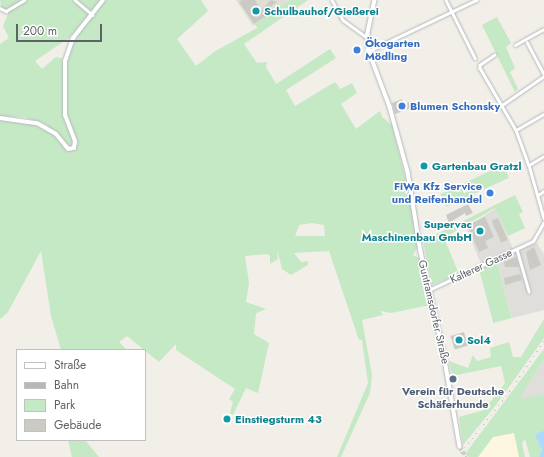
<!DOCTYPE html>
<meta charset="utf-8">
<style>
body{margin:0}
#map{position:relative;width:544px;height:457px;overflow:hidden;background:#f1efe8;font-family:Jost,sans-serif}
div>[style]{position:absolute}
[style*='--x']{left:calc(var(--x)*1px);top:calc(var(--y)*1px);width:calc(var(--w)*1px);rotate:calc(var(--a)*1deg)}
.commercial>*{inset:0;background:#fef7e0}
.industrial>*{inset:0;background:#e0deda}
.education>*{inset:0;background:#e1ded6}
.green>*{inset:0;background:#c5e8c5;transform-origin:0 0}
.water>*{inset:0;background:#aadaff}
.building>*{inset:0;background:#cccac5;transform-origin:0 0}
.tertiary-tunnel>*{height:3.5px;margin-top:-1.75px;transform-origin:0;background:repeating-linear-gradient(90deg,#ccccc8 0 3.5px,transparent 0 5.5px)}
.roads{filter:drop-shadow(0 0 1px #b5b8bc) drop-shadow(0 0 1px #b5b8bc)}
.minor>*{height:2.5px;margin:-1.25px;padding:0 1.25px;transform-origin:1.25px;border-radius:1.25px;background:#fff}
.tertiary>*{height:3.5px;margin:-1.75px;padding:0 1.75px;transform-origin:1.75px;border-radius:1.75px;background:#fff}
.secondary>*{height:4px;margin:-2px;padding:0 2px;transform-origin:2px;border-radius:2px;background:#fff}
.rail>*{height:1px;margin-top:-0.5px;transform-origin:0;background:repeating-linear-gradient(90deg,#b6b7b8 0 1px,transparent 0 6px)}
.dots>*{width:11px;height:11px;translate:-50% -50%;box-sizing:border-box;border:2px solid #fff;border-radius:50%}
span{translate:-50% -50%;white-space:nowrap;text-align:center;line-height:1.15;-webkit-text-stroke:3px #fff;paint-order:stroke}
.culture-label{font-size:11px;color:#0d838f;font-weight:700}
.left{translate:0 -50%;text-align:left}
.right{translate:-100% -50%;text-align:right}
.shop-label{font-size:11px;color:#366cbe;font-weight:700}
.street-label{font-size:11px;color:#5f6368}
.service-label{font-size:11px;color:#4e5e75;font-weight:700}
.legend{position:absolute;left:16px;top:349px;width:130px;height:92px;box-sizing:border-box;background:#fff;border:1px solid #bfc1c3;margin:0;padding:5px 7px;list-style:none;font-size:12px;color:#5f6368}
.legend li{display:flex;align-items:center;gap:8px;height:20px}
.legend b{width:20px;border:1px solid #bfc1c3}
.scale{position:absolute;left:16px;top:24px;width:86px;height:18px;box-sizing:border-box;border:2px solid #5f6368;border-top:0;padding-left:5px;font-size:12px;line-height:14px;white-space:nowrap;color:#5f6368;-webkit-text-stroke:3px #fff;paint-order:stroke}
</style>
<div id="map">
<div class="commercial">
<div style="clip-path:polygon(514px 433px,519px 457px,478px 457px,493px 437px)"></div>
</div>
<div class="industrial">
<div style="clip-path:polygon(496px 208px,513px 249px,481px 264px,466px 228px)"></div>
<div style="clip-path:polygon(536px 242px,544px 254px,544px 310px,512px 318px,497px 263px)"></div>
<div style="clip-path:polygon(544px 359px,544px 394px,518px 400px)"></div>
</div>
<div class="education">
<div style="clip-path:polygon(236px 0,290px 0,253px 26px)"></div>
</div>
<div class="green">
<div style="clip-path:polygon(0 0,101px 0,69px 38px,35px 61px,42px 69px,56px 57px,64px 59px,63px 117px,73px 139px,71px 147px,45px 124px,24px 117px,0 116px,0 44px,9px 38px,3px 26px,9px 12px,1px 7px)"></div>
<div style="clip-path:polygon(evenodd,106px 0,201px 0,208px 11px,177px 39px,196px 66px,214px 52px,257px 28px,255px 24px,290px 0,308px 0,244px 44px,257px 63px,267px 62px,266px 67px,276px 84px,330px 49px,336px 58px,286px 90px,295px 106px,335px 82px,340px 89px,352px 83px,357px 93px,341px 104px,356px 129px,380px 111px,382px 117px,392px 125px,412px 205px,417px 248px,413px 255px,419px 258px,430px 305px,391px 313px,380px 311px,383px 315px,362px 320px,372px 375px,370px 393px,341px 457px,337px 457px,368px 383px,362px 340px,359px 340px,329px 251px,294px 253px,301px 262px,308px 261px,308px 265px,291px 275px,282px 269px,277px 249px,278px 259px,270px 264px,270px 256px,267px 254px,245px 256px,249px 283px,246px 302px,266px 309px,256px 313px,254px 334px,269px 343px,258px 393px,246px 388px,233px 415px,230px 413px,233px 402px,229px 399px,235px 389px,176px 350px,176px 344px,159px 362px,127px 336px,119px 342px,127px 350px,61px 350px,51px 316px,41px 251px,8px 312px,0 319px,0 120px,28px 122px,53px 133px,68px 150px,76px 149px,78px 142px,66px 119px,67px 60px,80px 31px,106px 0,312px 223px,324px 225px,325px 236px,295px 236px,299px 225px,312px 223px)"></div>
<div style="clip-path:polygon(497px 17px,511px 43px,506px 47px,515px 68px,510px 72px,518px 89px,515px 92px,482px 25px)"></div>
<div style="left:503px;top:165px;width:14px;height:69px;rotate:65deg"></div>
<div style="clip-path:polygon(515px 195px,523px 212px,519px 214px,525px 228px,508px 236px,495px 208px,444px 238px,459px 274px,432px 285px,423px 241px)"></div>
<div style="left:497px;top:263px;width:57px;height:19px;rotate:75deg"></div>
<div style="clip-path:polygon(544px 319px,544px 338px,496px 405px,463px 445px,459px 417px,484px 410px,505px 383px,501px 366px,452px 376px,449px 361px,468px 368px,473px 355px,477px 361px,491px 357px,490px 348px,509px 342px,513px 357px,521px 357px)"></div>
<div style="clip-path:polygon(544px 349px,544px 359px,519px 399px,544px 394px,544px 430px,535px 435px,542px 450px,539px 457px,530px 457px,525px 439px,522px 443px,525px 457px,519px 457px,514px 433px,493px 437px,478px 457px,469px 457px,465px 454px)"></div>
<div style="clip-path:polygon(68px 440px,85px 440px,99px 457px,72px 457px)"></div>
</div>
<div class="water">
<div style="clip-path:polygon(544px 430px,544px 457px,539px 457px,542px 450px,535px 435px)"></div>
</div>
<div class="building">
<div style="clip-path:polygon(242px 0,255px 0,261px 10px,271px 0,277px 2px,266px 10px,269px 14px,254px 24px,239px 2px)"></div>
<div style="clip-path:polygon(402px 99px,404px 104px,411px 101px,414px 107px,395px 114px,392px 103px)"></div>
<div style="clip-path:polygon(468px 204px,473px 213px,466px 216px,465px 213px,449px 223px,446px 215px)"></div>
<div style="clip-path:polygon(485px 217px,494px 237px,485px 241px,488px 248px,479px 252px,467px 225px)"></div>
<div style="left:498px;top:218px;width:24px;height:7px;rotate:66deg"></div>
<div style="clip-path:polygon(534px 247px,541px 265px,530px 270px,526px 252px)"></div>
<div style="clip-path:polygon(516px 257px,519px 267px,505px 267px,504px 262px)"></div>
<div style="clip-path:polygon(520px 274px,522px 280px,505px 285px,504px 278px)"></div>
<div style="left:464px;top:332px;width:14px;height:14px;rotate:73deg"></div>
</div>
<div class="tertiary-tunnel">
<div style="--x:460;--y:447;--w:12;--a:59"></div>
</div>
<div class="roads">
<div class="minor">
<div style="--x:75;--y:0;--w:23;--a:40"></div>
<div style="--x:332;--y:0;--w:23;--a:61"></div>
<div style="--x:343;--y:20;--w:31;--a:36"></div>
<div style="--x:446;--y:0;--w:65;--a:63.4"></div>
<div style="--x:0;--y:8;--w:7;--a:27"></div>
<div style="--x:6;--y:11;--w:21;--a:-31"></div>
<div style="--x:527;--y:42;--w:36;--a:62"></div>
<div style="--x:515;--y:45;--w:33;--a:-29"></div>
<div style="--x:369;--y:51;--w:119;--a:-25.5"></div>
<div style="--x:495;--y:55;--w:18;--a:146"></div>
<div style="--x:480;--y:65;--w:3;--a:90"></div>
<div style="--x:480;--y:68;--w:72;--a:59.9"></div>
<div style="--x:516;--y:130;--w:37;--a:70"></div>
<div style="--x:529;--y:165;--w:55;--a:74.2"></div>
<div style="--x:502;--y:105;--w:51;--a:-34.6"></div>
<div style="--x:516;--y:130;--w:32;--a:-30"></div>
<div style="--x:529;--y:165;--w:17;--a:-31"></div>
<div style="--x:538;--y:195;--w:7;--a:-34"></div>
<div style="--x:517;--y:249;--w:44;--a:74.1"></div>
<div style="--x:429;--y:290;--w:115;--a:-25.2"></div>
<div style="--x:533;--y:241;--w:22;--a:-60"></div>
</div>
<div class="tertiary">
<div style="--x:375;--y:0;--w:35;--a:102"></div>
<div style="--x:368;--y:34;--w:17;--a:87"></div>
<div style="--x:369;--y:51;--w:60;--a:69.4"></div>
<div style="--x:390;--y:107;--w:67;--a:74.5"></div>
<div style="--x:408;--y:172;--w:81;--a:80.8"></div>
<div style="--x:421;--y:252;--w:105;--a:77.3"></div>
<div style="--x:444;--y:354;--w:94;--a:80.2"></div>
</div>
<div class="secondary">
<div style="--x:0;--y:118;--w:37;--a:8"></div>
<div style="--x:37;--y:123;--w:22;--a:30"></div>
<div style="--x:56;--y:134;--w:19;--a:51"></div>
<div style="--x:68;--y:149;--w:6;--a:-9"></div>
<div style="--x:74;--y:148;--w:7;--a:-82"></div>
<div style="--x:75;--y:141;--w:28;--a:-111"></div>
<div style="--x:65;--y:115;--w:54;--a:-90"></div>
<div style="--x:65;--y:61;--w:24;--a:-71"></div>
<div style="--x:73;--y:38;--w:48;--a:-51.7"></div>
</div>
</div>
<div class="rail">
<div style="--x:457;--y:457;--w:78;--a:-51.2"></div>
<div style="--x:506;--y:396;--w:67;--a:-55.4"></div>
</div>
<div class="dots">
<div style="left:256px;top:11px;background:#0f9aa8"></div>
<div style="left:357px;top:50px;background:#3f7fe0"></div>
<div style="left:402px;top:106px;background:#3f7fe0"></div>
<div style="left:424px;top:166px;background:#0f9aa8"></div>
<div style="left:490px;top:193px;background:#3f7fe0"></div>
<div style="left:480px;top:231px;background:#0f9aa8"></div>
<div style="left:459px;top:340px;background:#0f9aa8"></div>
<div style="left:453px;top:379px;background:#5c6f8a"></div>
<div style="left:227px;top:419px;background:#0f9aa8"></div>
</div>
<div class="culture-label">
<span class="left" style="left:264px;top:11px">Schulbauhof/Gießerei</span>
<span class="left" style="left:432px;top:166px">Gartenbau Gratzl</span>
<span class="right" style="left:472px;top:231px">Supervac<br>Maschinenbau GmbH</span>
<span class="left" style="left:467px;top:340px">Sol4</span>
<span class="left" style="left:235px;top:419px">Einstiegsturm 43</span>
</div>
<div class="shop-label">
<span class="left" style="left:365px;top:50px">Ökogarten<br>Mödling</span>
<span class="left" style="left:410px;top:106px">Blumen Schonsky</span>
<span class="right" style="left:482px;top:193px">FiWa Kfz Service<br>und Reifenhandel</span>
</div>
<div class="street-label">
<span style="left:481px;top:266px;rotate:-25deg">Kalterer Gasse</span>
<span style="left:434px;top:312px;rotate:77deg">Guntramsdorfer Straße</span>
</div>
<div class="service-label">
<span style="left:453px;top:398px">Verein für Deutsche<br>Schäferhunde</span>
</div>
<ul class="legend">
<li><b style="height:5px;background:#fff"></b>Straße</li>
<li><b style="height:5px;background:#b6b7b8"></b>Bahn</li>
<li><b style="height:11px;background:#c5e8c5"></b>Park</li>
<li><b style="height:11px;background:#cccac5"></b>Gebäude</li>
</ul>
<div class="scale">200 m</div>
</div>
